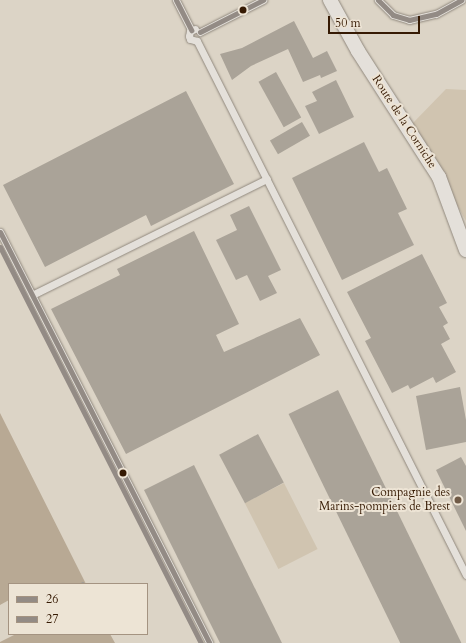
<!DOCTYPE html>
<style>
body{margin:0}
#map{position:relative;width:466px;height:643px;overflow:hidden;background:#dcd4c6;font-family:Cardo,serif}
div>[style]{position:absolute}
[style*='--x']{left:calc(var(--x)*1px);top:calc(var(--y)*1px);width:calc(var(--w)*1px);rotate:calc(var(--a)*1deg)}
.green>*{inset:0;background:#d0c4b0;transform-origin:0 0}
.water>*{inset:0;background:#b8a994}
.pier>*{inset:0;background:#dcd4c6}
.building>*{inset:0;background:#aaa398;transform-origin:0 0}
.path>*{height:2px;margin-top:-1px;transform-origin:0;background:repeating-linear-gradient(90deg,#a39d95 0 3px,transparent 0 5px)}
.roads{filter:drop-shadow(0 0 1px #90887d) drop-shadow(0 0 1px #90887d)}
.lane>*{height:7px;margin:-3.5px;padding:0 3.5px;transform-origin:3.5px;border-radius:3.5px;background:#e4e0da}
.street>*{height:14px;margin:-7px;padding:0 7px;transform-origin:7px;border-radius:7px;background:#e4e0da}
.bus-1>*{height:5px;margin:-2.5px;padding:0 2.5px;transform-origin:2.5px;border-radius:2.5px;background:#938b85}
.bus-2>*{height:5px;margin:-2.5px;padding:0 2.5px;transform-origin:2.5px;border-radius:2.5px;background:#938b85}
.dots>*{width:11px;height:11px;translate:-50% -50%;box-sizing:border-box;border:2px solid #ede4d5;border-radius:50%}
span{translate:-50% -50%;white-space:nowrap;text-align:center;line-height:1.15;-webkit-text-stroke:4px #ede4d5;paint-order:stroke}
.street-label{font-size:12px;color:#361a03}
.poi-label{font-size:12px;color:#361a03}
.right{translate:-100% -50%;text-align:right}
.legend{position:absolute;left:8px;top:583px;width:140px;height:52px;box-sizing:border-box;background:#ede4d5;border:1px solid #a49381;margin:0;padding:5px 7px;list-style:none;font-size:12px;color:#361a03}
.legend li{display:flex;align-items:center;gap:8px;height:20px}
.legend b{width:20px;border:1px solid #a49381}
.scale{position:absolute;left:328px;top:16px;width:92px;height:18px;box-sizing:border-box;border:2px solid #361a03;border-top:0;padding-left:5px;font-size:12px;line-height:14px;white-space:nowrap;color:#361a03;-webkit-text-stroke:3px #ede4d5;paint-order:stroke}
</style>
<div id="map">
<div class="green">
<div style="clip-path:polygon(446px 89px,466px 90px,466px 221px,412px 124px)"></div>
<div style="left:284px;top:483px;width:74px;height:44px;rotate:63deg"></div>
</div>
<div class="water">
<div style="clip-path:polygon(0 413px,86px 584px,9px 584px,9px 634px,110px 634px,115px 643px,0 643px)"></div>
</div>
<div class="pier">
<div style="clip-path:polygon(9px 600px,9px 634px,16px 634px,0 642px,0 605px)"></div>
</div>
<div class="building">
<div style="clip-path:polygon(294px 21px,313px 58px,327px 51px,337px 71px,321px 78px,320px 75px,303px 82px,288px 49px,251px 66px,232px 80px,220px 54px,242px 48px)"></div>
<div style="left:276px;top:72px;width:52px;height:20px;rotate:61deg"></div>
<div style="clip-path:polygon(336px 80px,354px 117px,319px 134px,305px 106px,317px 101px,312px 92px)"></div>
<div style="clip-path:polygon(186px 91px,234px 184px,151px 226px,146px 215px,45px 267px,3px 185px)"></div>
<div style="left:302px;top:122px;width:16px;height:37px;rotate:60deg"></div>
<div style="clip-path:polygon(364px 142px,379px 172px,387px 168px,407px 209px,398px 213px,414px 245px,342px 280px,292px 178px)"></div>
<div style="clip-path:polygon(249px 206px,281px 270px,268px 276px,277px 293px,260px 301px,247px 275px,236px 280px,216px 240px,237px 230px,230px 215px)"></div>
<div style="clip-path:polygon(194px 231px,239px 324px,216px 335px,224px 352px,300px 318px,320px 355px,126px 454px,51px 309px,120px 275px,117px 269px)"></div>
<div style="clip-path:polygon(422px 254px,447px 303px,439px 307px,448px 323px,443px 326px,450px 339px,441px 344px,456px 372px,436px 383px,433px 377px,410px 389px,408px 385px,392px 393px,365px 341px,371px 338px,347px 292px)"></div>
<div style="clip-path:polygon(460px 387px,466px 420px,466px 442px,426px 450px,416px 396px)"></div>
<div style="left:338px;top:390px;width:282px;height:55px;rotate:64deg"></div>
<div style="left:258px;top:434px;width:55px;height:44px;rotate:62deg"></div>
<div style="clip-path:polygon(461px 457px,466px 466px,466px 531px,436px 470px)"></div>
<div style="clip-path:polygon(194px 465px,282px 643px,220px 643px,144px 490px)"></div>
</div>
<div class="path">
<div style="--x:81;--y:584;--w:4;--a:-27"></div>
</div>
<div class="roads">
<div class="lane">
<div style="--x:176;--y:0;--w:34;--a:63"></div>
<div style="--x:378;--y:0;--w:21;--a:45"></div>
<div style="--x:393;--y:15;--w:17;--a:17"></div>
<div style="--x:409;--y:20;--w:28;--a:-13"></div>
<div style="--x:436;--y:14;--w:29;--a:-29"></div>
<div style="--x:195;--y:29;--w:5;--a:158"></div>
<div style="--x:190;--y:31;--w:5;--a:101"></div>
<div style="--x:189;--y:36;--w:3;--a:72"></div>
<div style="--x:190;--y:39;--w:7;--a:16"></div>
<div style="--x:200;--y:32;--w:71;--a:-26.9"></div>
<div style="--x:197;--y:41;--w:598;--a:63.26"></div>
<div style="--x:0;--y:232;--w:461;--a:63"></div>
<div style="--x:32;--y:295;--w:262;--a:-26.3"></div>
</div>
<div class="street">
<div style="--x:330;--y:0;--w:58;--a:61.2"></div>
<div style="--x:358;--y:51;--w:150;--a:57.3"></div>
<div style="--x:439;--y:177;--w:78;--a:69.7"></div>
</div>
</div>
<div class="bus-1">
<div style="--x:176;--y:0;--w:34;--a:63"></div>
<div style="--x:378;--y:0;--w:21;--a:45"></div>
<div style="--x:393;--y:15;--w:17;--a:17"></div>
<div style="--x:409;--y:20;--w:28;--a:-13"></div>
<div style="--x:436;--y:14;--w:29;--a:-29"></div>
<div style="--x:200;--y:32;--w:71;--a:-26.9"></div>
<div style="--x:0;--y:232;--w:461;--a:63"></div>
</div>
<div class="bus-2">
<div style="--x:0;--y:247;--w:444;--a:63.1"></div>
</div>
<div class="dots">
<div style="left:243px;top:10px;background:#361a03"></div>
<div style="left:123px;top:473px;background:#361a03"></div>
<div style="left:458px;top:500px;background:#705b47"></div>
</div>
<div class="street-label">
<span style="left:404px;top:122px;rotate:57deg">Route de la Corniche</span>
</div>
<div class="poi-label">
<span class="right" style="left:450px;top:500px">Compagnie des<br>Marins-pompiers de Brest</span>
</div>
<ul class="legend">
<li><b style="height:5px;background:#938b85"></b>26</li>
<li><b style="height:5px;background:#938b85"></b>27</li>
</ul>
<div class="scale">50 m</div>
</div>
